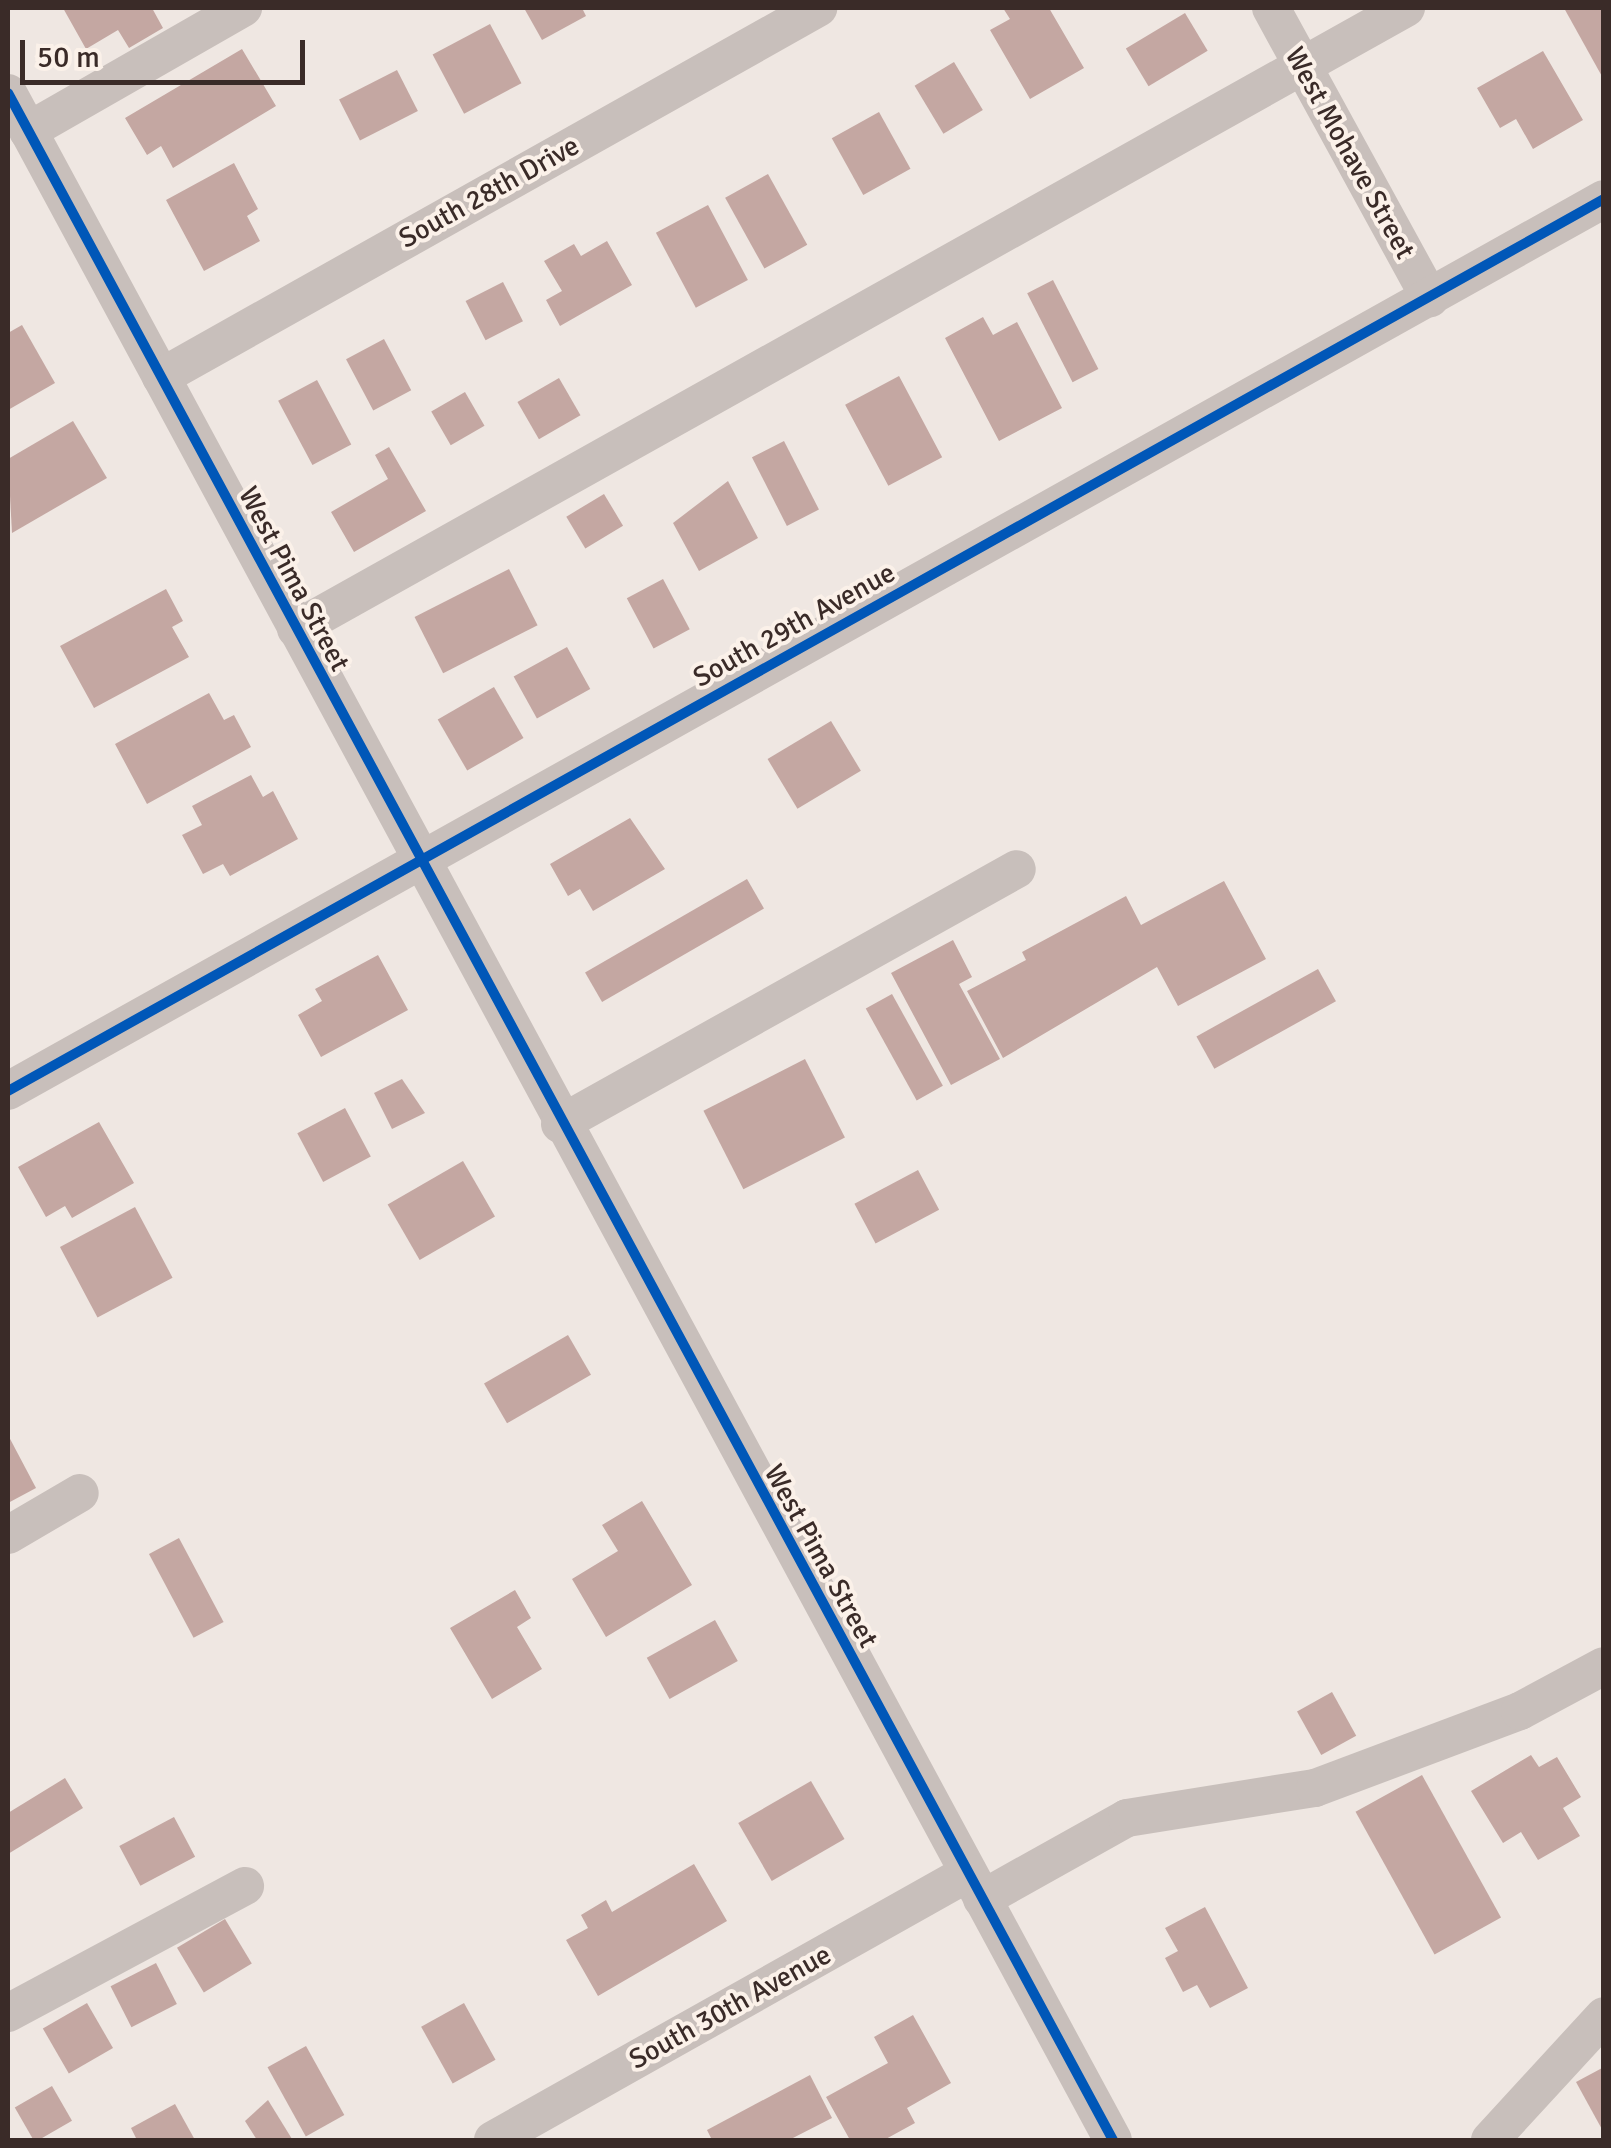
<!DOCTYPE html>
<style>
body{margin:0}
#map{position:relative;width:1611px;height:2148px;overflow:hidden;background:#efe7e2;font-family:Signika,sans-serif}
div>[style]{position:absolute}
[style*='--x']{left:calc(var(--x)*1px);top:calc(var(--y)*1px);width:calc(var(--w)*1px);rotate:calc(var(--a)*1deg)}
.building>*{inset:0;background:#c4a7a2;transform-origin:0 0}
.minor>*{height:38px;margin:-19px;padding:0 19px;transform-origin:19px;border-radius:19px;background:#c8bfbb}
.cycleway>*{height:10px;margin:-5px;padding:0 5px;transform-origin:5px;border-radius:5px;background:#0057b8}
span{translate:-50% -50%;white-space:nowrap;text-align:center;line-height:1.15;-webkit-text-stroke:8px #fbf1e9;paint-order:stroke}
.street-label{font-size:28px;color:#3a2b28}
.frame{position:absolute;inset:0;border:10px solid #3a2b28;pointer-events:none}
.scale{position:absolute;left:20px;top:40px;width:285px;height:45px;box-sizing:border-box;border:5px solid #3a2b28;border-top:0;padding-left:12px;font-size:30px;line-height:35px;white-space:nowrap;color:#3a2b28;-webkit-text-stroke:8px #fbf1e9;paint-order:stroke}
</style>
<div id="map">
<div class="building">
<div style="clip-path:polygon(63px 8px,152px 8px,163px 28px,129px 48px,118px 30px,86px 49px)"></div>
<div style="clip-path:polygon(524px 8px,582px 8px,586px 16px,542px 40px)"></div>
<div style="clip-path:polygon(1003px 8px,1049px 8px,1084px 68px,1030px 99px,990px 30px,1010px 19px)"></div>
<div style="clip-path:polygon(1564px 8px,1604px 8px,1604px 80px)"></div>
<div style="left:1185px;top:13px;width:44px;height:69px;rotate:59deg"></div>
<div style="left:490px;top:24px;width:67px;height:65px;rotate:62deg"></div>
<div style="clip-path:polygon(242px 49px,276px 106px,173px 168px,161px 146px,147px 155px,125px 118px)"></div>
<div style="clip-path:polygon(1543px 51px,1583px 120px,1533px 149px,1516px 119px,1500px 128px,1477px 88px)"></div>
<div style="left:954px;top:62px;width:56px;height:46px;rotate:59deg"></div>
<div style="left:397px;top:70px;width:46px;height:65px;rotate:63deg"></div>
<div style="left:879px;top:112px;width:65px;height:54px;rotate:61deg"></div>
<div style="clip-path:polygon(234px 163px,258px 209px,247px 216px,260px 241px,204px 271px,166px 200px)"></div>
<div style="left:768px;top:174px;width:81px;height:49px;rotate:61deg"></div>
<div style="left:708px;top:205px;width:85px;height:59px;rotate:62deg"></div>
<div style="clip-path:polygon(607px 241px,632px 285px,560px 326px,546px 300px,562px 291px,544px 261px,574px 244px,581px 256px)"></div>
<div style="left:1053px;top:280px;width:100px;height:29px;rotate:63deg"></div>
<div style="left:503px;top:282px;width:44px;height:42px;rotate:63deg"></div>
<div style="clip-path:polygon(983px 317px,993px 335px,1017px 322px,1062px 408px,999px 441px,945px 338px)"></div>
<div style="clip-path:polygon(22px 325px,55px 383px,8px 410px,8px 333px)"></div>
<div style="left:384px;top:339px;width:58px;height:43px;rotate:62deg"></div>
<div style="left:899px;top:376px;width:92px;height:61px;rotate:62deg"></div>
<div style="left:559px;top:378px;width:43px;height:48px;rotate:60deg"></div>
<div style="left:317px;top:380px;width:73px;height:44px;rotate:62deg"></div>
<div style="left:465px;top:392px;width:39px;height:39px;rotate:60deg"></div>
<div style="clip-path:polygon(73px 421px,107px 478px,12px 533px,8px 459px)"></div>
<div style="left:784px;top:441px;width:77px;height:36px;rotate:63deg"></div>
<div style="clip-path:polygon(389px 447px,426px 511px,354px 552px,331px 512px,388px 479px,375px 455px)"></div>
<div style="clip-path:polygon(728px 481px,758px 538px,699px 571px,673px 523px)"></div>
<div style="left:604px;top:494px;width:37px;height:44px;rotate:59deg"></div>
<div style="left:509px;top:569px;width:63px;height:106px;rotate:63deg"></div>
<div style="left:663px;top:579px;width:57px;height:41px;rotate:62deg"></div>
<div style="clip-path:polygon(166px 589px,183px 621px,172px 627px,189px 657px,94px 708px,60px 646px)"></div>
<div style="left:567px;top:647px;width:48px;height:61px;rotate:61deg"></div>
<div style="left:494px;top:687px;width:59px;height:65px;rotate:60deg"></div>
<div style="clip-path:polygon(209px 693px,224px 720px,234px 715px,251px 747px,147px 804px,115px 744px)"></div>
<div style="left:831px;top:721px;width:58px;height:74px;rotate:59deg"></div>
<div style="clip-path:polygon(251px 775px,263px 797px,273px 791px,298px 839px,230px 876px,223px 864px,203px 874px,182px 835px,202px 825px,192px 806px)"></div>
<div style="clip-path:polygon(630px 818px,665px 869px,593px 911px,580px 889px,568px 896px,550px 864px)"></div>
<div style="left:747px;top:879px;width:34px;height:187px;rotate:60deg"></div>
<div style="clip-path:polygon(1224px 881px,1266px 959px,1178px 1006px,1157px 967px,1003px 1058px,967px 991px,1026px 960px,1022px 952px,1126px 896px,1141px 925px)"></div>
<div style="clip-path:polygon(953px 940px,972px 977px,959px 984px,1000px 1059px,951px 1085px,891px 973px)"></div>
<div style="clip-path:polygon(378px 955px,408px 1010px,321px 1057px,298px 1015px,322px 1001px,315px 989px)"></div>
<div style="left:1318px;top:969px;width:37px;height:139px;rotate:61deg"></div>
<div style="left:892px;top:994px;width:105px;height:30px;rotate:61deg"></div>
<div style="left:805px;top:1059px;width:88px;height:114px;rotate:63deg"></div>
<div style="clip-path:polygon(402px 1079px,425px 1113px,392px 1129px,374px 1093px)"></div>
<div style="left:345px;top:1108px;width:55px;height:54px;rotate:62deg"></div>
<div style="clip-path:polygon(99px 1122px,134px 1183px,72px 1218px,65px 1206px,46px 1217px,18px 1167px)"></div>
<div style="left:463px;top:1161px;width:64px;height:87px;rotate:60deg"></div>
<div style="left:918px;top:1170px;width:45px;height:72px;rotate:62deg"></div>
<div style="left:135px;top:1207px;width:80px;height:85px;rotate:62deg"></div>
<div style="left:568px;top:1335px;width:46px;height:97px;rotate:60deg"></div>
<div style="clip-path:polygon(8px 1435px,36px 1488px,8px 1503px)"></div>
<div style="clip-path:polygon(642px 1501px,692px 1585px,606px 1637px,572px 1579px,618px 1551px,602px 1525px)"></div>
<div style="left:179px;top:1538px;width:95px;height:34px;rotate:62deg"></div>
<div style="clip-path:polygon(515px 1590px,531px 1618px,517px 1627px,542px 1669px,492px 1699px,450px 1628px)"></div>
<div style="left:715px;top:1620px;width:47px;height:78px;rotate:61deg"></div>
<div style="left:1332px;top:1692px;width:50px;height:40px;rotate:61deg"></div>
<div style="clip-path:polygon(1531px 1755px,1539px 1767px,1557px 1757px,1581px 1797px,1563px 1808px,1580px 1836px,1538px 1860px,1521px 1832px,1503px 1843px,1471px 1791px)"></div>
<div style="left:1422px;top:1775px;width:163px;height:76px;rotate:61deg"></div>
<div style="clip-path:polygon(65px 1778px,83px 1808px,8px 1854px,8px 1813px)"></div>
<div style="left:811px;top:1781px;width:67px;height:84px;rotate:60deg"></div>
<div style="left:174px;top:1817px;width:45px;height:62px;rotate:62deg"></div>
<div style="clip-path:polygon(694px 1864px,727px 1921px,598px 1996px,566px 1940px,588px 1928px,581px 1915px,606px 1900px,612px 1912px)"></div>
<div style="clip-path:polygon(1205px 1907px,1248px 1988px,1210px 2008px,1197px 1985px,1183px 1992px,1165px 1958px,1178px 1951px,1165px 1928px)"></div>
<div style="left:225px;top:1919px;width:52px;height:56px;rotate:59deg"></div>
<div style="left:156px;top:1963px;width:46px;height:51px;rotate:63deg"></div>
<div style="left:87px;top:2003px;width:52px;height:51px;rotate:60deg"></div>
<div style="left:464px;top:2003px;width:65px;height:49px;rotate:61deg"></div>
<div style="clip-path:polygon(913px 2015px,951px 2083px,907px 2108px,915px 2123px,884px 2140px,850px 2140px,826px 2097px,888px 2063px,874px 2037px)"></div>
<div style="left:306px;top:2046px;width:79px;height:44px;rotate:61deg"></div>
<div style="clip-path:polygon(1604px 2067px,1604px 2133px,1576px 2082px)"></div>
<div style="clip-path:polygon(810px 2075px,832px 2118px,789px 2140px,712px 2140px,707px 2130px)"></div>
<div style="left:52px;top:2086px;width:40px;height:43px;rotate:60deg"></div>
<div style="clip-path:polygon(268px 2100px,292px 2139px,289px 2140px,257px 2140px,245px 2121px)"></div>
<div style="clip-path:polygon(175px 2104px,195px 2140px,137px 2140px,131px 2128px)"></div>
</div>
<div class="minor">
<div style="--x:1271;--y:8;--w:331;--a:61.3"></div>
<div style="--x:8;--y:93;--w:2326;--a:61.64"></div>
<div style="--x:28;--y:131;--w:248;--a:-29.8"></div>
<div style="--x:161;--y:377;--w:754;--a:-29.32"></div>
<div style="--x:296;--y:629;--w:1272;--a:-29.23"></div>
<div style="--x:8;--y:1091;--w:1828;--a:-29.2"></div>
<div style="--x:560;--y:1124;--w:523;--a:-29.16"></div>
<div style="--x:8;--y:1535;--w:83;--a:-30.3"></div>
<div style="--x:982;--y:1899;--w:166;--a:-29.2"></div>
<div style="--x:1127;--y:1818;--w:190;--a:-9.1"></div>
<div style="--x:1315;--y:1788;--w:219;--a:-20.6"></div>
<div style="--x:1520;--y:1711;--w:95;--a:-28.2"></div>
<div style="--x:8;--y:2013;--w:269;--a:-28.2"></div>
<div style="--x:493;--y:2140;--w:545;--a:-29.34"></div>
<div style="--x:1490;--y:2140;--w:168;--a:-47.4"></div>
</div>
<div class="cycleway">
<div style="--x:8;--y:93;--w:2326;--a:61.64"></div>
<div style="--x:8;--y:1091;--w:1828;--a:-29.2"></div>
</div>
<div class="street-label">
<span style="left:1350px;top:153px;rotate:61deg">West Mohave Street</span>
<span style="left:489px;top:192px;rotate:-29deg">South 28th Drive</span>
<span style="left:294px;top:579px;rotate:62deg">West Pima Street</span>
<span style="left:794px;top:625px;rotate:-29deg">South 29th Avenue</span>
<span style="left:821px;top:1556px;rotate:61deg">West Pima Street</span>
<span style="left:730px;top:2007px;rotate:-29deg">South 30th Avenue</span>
</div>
<div class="frame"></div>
<div class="scale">50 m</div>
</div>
